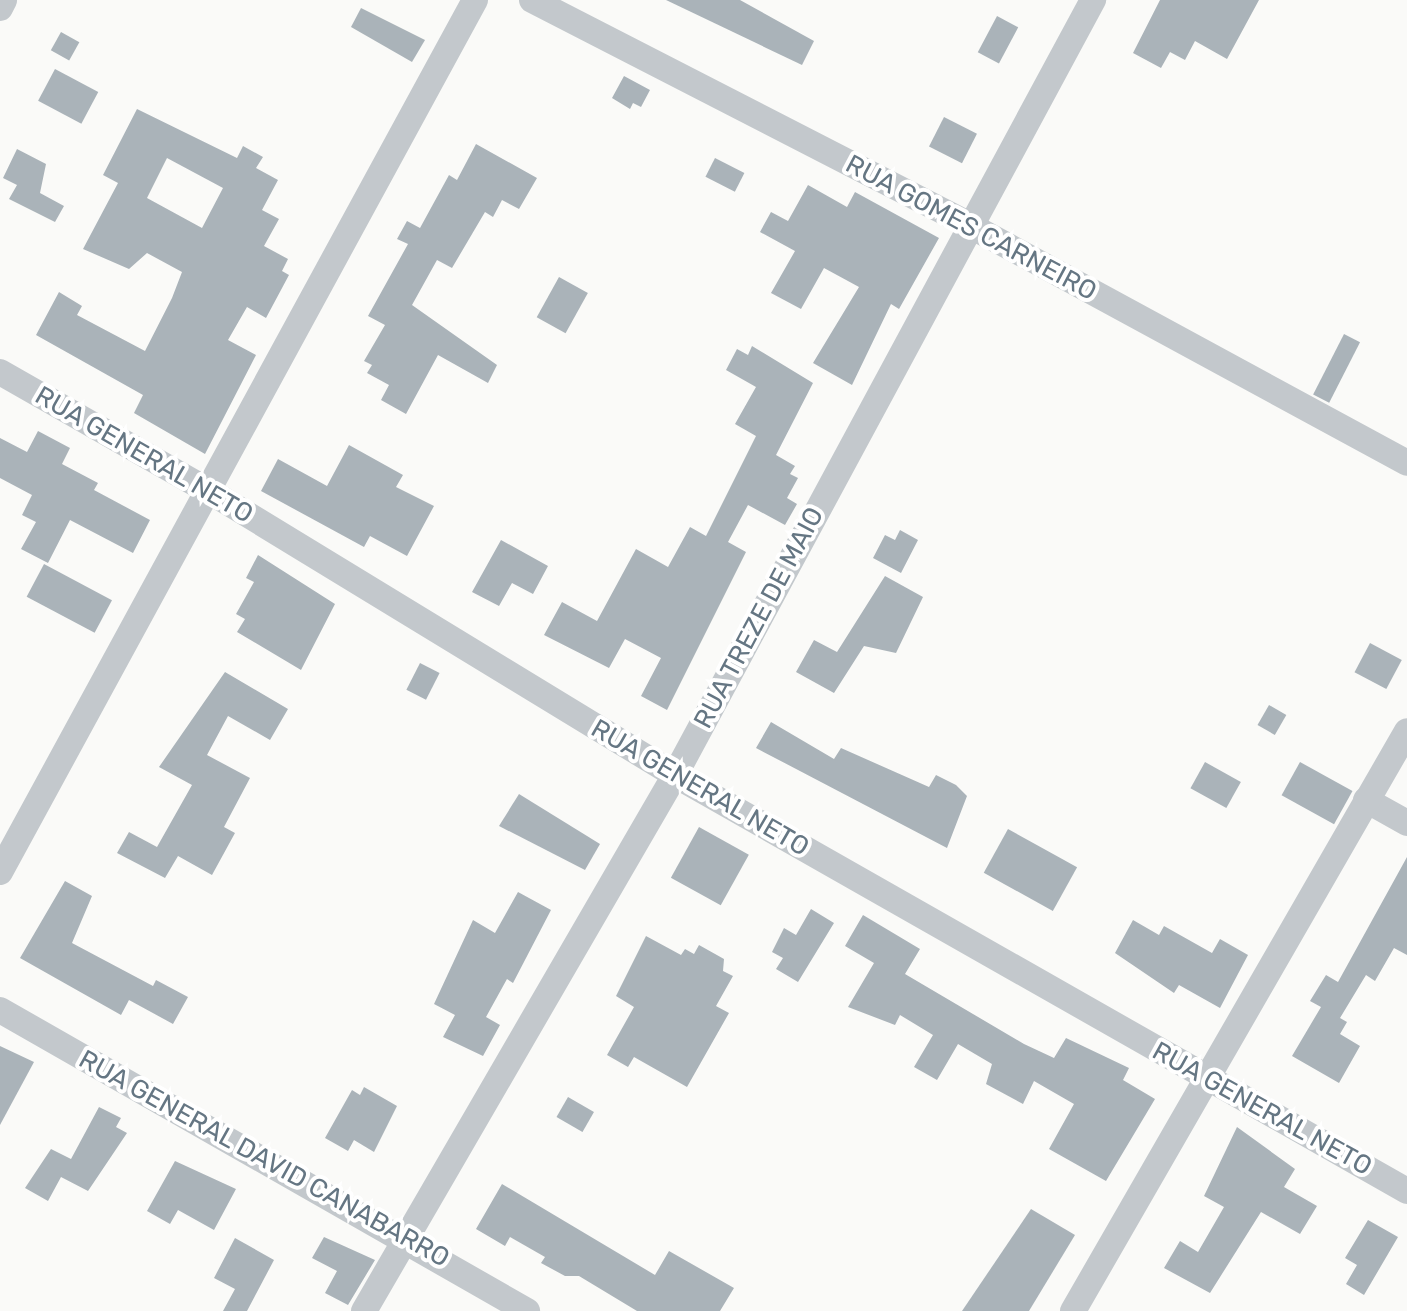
<!DOCTYPE html>
<style>
body{margin:0}
#map{position:relative;width:1407px;height:1311px;overflow:hidden;background:#fafaf8;font-family:Rubik,sans-serif}
div>[style]{position:absolute}
[style*='--x']{left:calc(var(--x)*1px);top:calc(var(--y)*1px);width:calc(var(--w)*1px);rotate:calc(var(--a)*1deg)}
.building>*{inset:0;background:#aab3b9;transform-origin:0 0}
.minor>*{height:26px;margin:-13px;padding:0 13px;transform-origin:13px;border-radius:13px;background:#c3c8cc}
span{translate:-50% -50%;white-space:nowrap;text-align:center;line-height:1.15;-webkit-text-stroke:8px #fff;paint-order:stroke}
.street-label{font-size:26px;color:#657683}
</style>
<div id="map">
<div class="building">
<div style="clip-path:polygon(666px 0,740px 0,814px 41px,802px 65px)"></div>
<div style="clip-path:polygon(1160px 0,1259px 0,1227px 59px,1195px 41px,1185px 60px,1170px 52px,1161px 68px,1133px 53px)"></div>
<div style="clip-path:polygon(361px 8px,425px 40px,412px 62px,351px 27px)"></div>
<div style="left:997px;top:16px;width:24px;height:41px;rotate:28deg"></div>
<div style="left:61px;top:32px;width:21px;height:21px;rotate:29deg"></div>
<div style="left:55px;top:69px;width:49px;height:36px;rotate:28deg"></div>
<div style="clip-path:polygon(624px 76px,650px 90px,641px 107px,633px 103px,630px 109px,612px 98px)"></div>
<div style="clip-path:polygon(evenodd,137px 109px,237px 158px,243px 146px,263px 157px,256px 168px,278px 180px,262px 210px,279px 219px,264px 246px,288px 259px,282px 271px,289px 275px,266px 318px,247px 307px,228px 340px,256px 355px,205px 454px,134px 413px,143px 395px,36px 335px,59px 292px,82px 306px,77px 315px,145px 351px,172px 298px,182px 272px,147px 253px,129px 269px,83px 249px,118px 183px,103px 175px,137px 109px,167px 158px,223px 188px,202px 228px,147px 198px,167px 158px)"></div>
<div style="left:944px;top:117px;width:37px;height:33px;rotate:27deg"></div>
<div style="clip-path:polygon(476px 144px,537px 178px,519px 209px,502px 200px,493px 217px,485px 212px,452px 268px,437px 260px,412px 305px,497px 365px,488px 383px,438px 355px,406px 414px,381px 400px,389px 385px,367px 373px,372px 365px,364px 361px,385px 325px,368px 316px,408px 244px,397px 239px,407px 221px,420px 228px,449px 175px,457px 180px)"></div>
<div style="clip-path:polygon(17px 149px,46px 164px,40px 193px,64px 206px,55px 222px,9px 199px,17px 185px,3px 178px)"></div>
<div style="left:715px;top:158px;width:33px;height:21px;rotate:27deg"></div>
<div style="clip-path:polygon(808px 185px,847px 207px,855px 192px,939px 238px,899px 309px,891px 304px,852px 385px,813px 363px,859px 287px,824px 268px,801px 309px,771px 293px,795px 251px,760px 232px,771px 212px,788px 221px)"></div>
<div style="left:559px;top:277px;width:33px;height:46px;rotate:29deg"></div>
<div style="left:1344px;top:334px;width:18px;height:68px;rotate:27deg"></div>
<div style="clip-path:polygon(752px 346px,813px 383px,776px 455px,795px 466px,790px 474px,798px 478px,787px 498px,797px 504px,785px 525px,748px 505px,728px 542px,746px 552px,667px 710px,641px 696px,661px 658px,625px 639px,609px 668px,544px 635px,562px 602px,597px 621px,636px 549px,668px 567px,690px 527px,706px 536px,756px 436px,735px 424px,756px 387px,726px 370px,737px 349px,748px 355px)"></div>
<div style="clip-path:polygon(38px 431px,70px 448px,62px 464px,98px 483px,94px 490px,150px 520px,133px 553px,70px 520px,48px 563px,21px 549px,36px 522px,22px 515px,32px 495px,0 478px,0 438px,27px 452px)"></div>
<div style="clip-path:polygon(349px 445px,403px 475px,396px 487px,434px 506px,407px 556px,370px 536px,364px 547px,261px 491px,278px 459px,327px 486px)"></div>
<div style="clip-path:polygon(900px 530px,918px 540px,901px 573px,873px 558px,885px 535px,895px 540px)"></div>
<div style="clip-path:polygon(501px 540px,548px 566px,533px 594px,512px 583px,499px 606px,472px 592px)"></div>
<div style="clip-path:polygon(258px 555px,335px 604px,301px 670px,237px 632px,245px 619px,236px 614px,254px 582px,246px 578px)"></div>
<div style="left:44px;top:564px;width:77px;height:37px;rotate:28deg"></div>
<div style="clip-path:polygon(885px 576px,923px 597px,896px 653px,864px 646px,834px 693px,796px 672px,814px 640px,837px 652px)"></div>
<div style="left:1370px;top:643px;width:36px;height:33px;rotate:28deg"></div>
<div style="left:420px;top:663px;width:22px;height:30px;rotate:27deg"></div>
<div style="clip-path:polygon(225px 672px,288px 709px,270px 740px,228px 716px,207px 755px,250px 778px,224px 827px,235px 833px,212px 875px,178px 856px,165px 878px,117px 853px,129px 832px,157px 847px,192px 785px,159px 767px)"></div>
<div style="left:1269px;top:705px;width:20px;height:23px;rotate:30deg"></div>
<div style="clip-path:polygon(771px 722px,834px 759px,841px 748px,929px 787px,936px 775px,956px 785px,967px 796px,947px 848px,756px 748px)"></div>
<div style="left:1205px;top:762px;width:41px;height:30px;rotate:29deg"></div>
<div style="left:1300px;top:762px;width:60px;height:38px;rotate:29deg"></div>
<div style="clip-path:polygon(519px 794px,600px 844px,585px 870px,499px 826px)"></div>
<div style="left:699px;top:827px;width:57px;height:58px;rotate:29deg"></div>
<div style="left:1008px;top:829px;width:79px;height:50px;rotate:29deg"></div>
<div style="clip-path:polygon(1407px 857px,1407px 955px,1394px 948px,1375px 981px,1366px 975px,1340px 1018px,1347px 1022px,1340px 1034px,1360px 1046px,1339px 1083px,1292px 1056px,1321px 1007px,1310px 1001px,1326px 975px,1338px 982px)"></div>
<div style="clip-path:polygon(65px 881px,92px 896px,72px 943px,153px 986px,156px 980px,188px 997px,173px 1024px,129px 1000px,121px 1015px,20px 958px)"></div>
<div style="clip-path:polygon(518px 892px,551px 910px,513px 983px,507px 979px,486px 1017px,500px 1025px,483px 1056px,443px 1037px,455px 1015px,434px 1004px,473px 920px,495px 933px)"></div>
<div style="clip-path:polygon(811px 909px,834px 923px,798px 982px,776px 969px,783px 958px,772px 952px,784px 928px,796px 935px)"></div>
<div style="clip-path:polygon(863px 915px,920px 949px,905px 974px,1024px 1044px,1054px 1058px,1066px 1038px,1129px 1068px,1123px 1080px,1155px 1099px,1106px 1181px,1049px 1149px,1074px 1104px,1034px 1081px,1023px 1104px,986px 1084px,992px 1064px,958px 1044px,937px 1080px,914px 1067px,933px 1035px,900px 1015px,895px 1025px,848px 1007px,874px 963px,845px 946px)"></div>
<div style="clip-path:polygon(1133px 920px,1159px 935px,1164px 926px,1212px 953px,1220px 939px,1248px 955px,1220px 1008px,1179px 985px,1174px 993px,1115px 953px)"></div>
<div style="clip-path:polygon(646px 936px,681px 955px,685px 949px,694px 954px,699px 945px,724px 959px,723px 971px,733px 976px,716px 1006px,729px 1013px,687px 1087px,634px 1057px,628px 1067px,607px 1055px,634px 1007px,616px 996px)"></div>
<div style="clip-path:polygon(0 1046px,34px 1062px,0 1125px)"></div>
<div style="clip-path:polygon(364px 1087px,397px 1106px,374px 1152px,354px 1140px,348px 1151px,325px 1138px,352px 1090px,360px 1095px)"></div>
<div style="left:568px;top:1097px;width:30px;height:23px;rotate:30deg"></div>
<div style="clip-path:polygon(99px 1107px,121px 1118px,116px 1127px,127px 1133px,88px 1191px,61px 1177px,48px 1201px,25px 1188px,51px 1149px,71px 1159px)"></div>
<div style="clip-path:polygon(1237px 1127px,1295px 1169px,1284px 1187px,1317px 1206px,1300px 1234px,1261px 1212px,1210px 1293px,1164px 1268px,1180px 1241px,1198px 1252px,1224px 1207px,1204px 1196px)"></div>
<div style="clip-path:polygon(175px 1161px,236px 1189px,214px 1230px,178px 1210px,170px 1224px,147px 1211px)"></div>
<div style="clip-path:polygon(502px 1184px,655px 1275px,669px 1251px,734px 1288px,720px 1311px,637px 1311px,579px 1276px,565px 1276px,541px 1263px,545px 1257px,510px 1237px,505px 1246px,476px 1229px)"></div>
<div style="clip-path:polygon(1031px 1209px,1075px 1235px,1029px 1311px,962px 1311px)"></div>
<div style="clip-path:polygon(1368px 1220px,1398px 1237px,1364px 1295px,1346px 1284px,1357px 1265px,1345px 1258px)"></div>
<div style="clip-path:polygon(324px 1237px,375px 1260px,348px 1305px,325px 1293px,337px 1271px,312px 1258px)"></div>
<div style="clip-path:polygon(235px 1238px,274px 1260px,247px 1311px,223px 1311px,235px 1289px,214px 1278px)"></div>
</div>
<div class="minor">
<div style="--x:532;--y:0;--w:492;--a:27.2"></div>
<div style="--x:969;--y:225;--w:498;--a:28.5"></div>
<div style="--x:0;--y:8;--w:9;--a:-63"></div>
<div style="--x:0;--y:372;--w:241;--a:29.7"></div>
<div style="--x:209;--y:491;--w:546;--a:31.36"></div>
<div style="--x:675;--y:775;--w:842;--a:29.61"></div>
<div style="--x:1366;--y:800;--w:47;--a:29.3"></div>
<div style="--x:0;--y:872;--w:993;--a:-61.42"></div>
<div style="--x:0;--y:1010;--w:607;--a:29.73"></div>
<div style="--x:364;--y:1311;--w:620;--a:-59.88"></div>
<div style="--x:675;--y:775;--w:881;--a:-61.66"></div>
<div style="--x:1073;--y:1311;--w:669;--a:-60.06"></div>
</div>
<div class="street-label">
<span style="left:971px;top:228px;rotate:28deg">RUA GOMES CARNEIRO</span>
<span style="left:144px;top:455px;rotate:30deg">RUA GENERAL NETO</span>
<span style="left:759px;top:618px;rotate:-62deg">RUA TREZE DE MAIO</span>
<span style="left:700px;top:788px;rotate:30deg">RUA GENERAL NETO</span>
<span style="left:1262px;top:1109px;rotate:29deg">RUA GENERAL NETO</span>
<span style="left:264px;top:1159px;rotate:29deg">RUA GENERAL DAVID CANABARRO</span>
</div>
</div>
